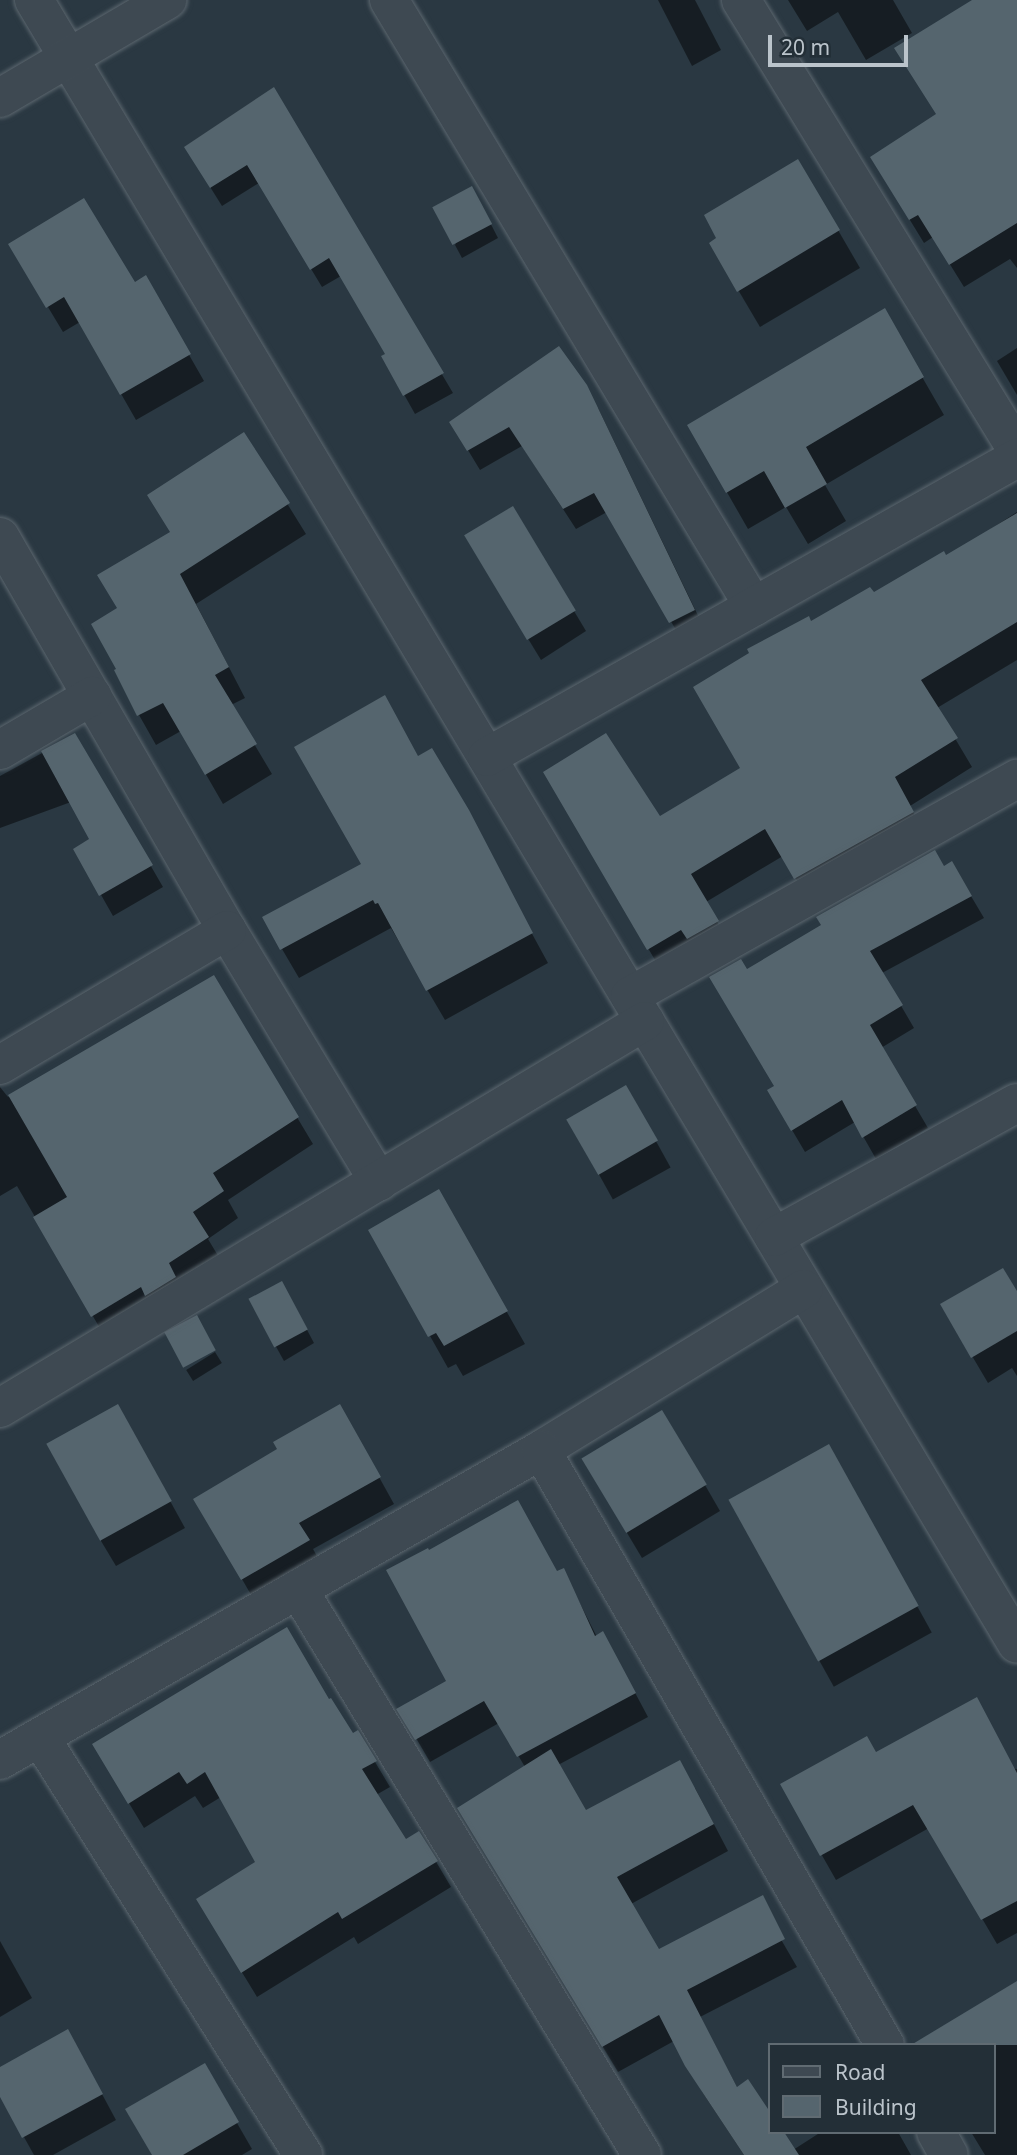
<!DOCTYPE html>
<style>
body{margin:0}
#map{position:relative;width:1017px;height:2155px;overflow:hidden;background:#2a3842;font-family:"Noto Sans",sans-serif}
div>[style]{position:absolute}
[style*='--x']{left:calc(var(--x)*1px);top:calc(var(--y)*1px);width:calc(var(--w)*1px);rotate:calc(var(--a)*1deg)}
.shadow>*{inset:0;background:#0007;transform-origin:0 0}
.building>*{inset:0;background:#55656e;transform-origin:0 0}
.roads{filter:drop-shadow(0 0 2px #5c676f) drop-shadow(0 0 2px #5c676f)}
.street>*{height:38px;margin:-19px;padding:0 19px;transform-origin:19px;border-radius:19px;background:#3e4952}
span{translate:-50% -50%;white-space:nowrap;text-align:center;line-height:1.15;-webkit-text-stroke:5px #232f37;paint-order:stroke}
.legend{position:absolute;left:768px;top:2043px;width:228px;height:91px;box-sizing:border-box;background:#232f37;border:2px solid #606b72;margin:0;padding:9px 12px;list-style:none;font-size:21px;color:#bbc4cb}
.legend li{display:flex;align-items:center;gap:14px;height:35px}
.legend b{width:35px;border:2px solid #606b72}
.scale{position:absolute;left:768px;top:35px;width:140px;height:32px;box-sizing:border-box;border:4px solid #bbc4cb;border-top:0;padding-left:9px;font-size:21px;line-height:24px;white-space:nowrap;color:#bbc4cb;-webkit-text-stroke:5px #232f37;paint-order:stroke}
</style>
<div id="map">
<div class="shadow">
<div style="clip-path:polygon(658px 0,695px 0,721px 50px,692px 66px)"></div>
<div style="clip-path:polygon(788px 0,893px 0,912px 33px,866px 60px,838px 12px,807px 31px)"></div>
<div style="clip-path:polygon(273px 89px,453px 393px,415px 414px,383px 357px,387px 354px,341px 276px,322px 287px,259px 183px,222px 206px,197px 166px)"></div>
<div style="clip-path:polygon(1017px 140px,1017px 268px,1010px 259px,964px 287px,933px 237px,924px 243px,886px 181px)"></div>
<div style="clip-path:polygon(798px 161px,860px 268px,760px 327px,711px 244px)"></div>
<div style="clip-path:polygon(479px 201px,498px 238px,462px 258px,455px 245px)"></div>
<div style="clip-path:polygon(10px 244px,134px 284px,145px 278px,204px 381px,136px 420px,80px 322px,63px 332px)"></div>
<div style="clip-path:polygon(884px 311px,944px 415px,825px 485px,846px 521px,808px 544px,786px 507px,748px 529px,689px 426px)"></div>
<div style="clip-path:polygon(1017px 348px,1017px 395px,997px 361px)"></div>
<div style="clip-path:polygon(598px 408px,705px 630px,683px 642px,607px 512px,576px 529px,522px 446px,480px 470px,451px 422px)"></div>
<div style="clip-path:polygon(244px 434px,306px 534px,196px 604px,245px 698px,231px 705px,272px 774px,223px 804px,181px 731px,156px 745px,139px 715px,116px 671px,119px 669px,119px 609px)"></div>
<div style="clip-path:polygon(1017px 512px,1017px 660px,937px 708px,972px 767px,910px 806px,929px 841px,812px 906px,783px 856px,706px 902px,733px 950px,665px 977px,545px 773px,660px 819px,742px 769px,811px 624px,946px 558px)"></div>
<div style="clip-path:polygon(477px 555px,574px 611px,586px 631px,541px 660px)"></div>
<div style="clip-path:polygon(75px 735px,163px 887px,113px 916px,75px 849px,92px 840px,71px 802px,0 828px,0 776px)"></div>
<div style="clip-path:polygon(448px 780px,548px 963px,445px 1020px,391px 928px,299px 978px,282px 949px)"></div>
<div style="clip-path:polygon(952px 864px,984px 918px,882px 973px,914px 1028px,881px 1048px,928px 1128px,876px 1159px,855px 1122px,805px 1152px,769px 1091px,776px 1086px,746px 971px)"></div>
<div style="clip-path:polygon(213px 977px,313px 1144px,228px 1200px,238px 1218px,208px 1239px,223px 1264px,108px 1342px,17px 1186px,0 1196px,0 1087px,8px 1097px)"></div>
<div style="left:626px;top:1087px;width:92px;height:66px;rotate:61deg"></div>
<div style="clip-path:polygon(439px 1192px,525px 1344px,463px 1376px,456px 1364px,448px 1368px,371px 1231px)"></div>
<div style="clip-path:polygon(1017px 1294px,1017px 1376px,1012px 1368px,988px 1383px,942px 1305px)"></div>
<div style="clip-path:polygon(289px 1296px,314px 1343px,284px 1361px,250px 1300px)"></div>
<div style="left:215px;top:1352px;width:13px;height:34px;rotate:58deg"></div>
<div style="clip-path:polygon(132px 1432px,185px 1528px,116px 1566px,101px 1541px)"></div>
<div style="clip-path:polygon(354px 1432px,394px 1504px,313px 1549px,323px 1567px,257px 1605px,196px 1500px)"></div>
<div style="left:829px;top:1447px;width:212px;height:112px;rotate:61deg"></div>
<div style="clip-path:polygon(705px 1485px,720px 1511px,642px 1558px,599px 1486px)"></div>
<div style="clip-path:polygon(563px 1570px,597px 1637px,616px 1657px,648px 1717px,558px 1765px,586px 1812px,695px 1788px,728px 1851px,631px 1904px,658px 1951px,758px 1900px,797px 1967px,700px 2017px,738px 2089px,748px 2082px,770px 2115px,770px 2132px,793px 2150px,821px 2132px,898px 2132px,911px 2155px,744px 2155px,703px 2093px,674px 2041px,618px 2072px,474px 1835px,525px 1767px,499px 1723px,430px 1762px,399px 1709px,449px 1682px)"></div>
<div style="clip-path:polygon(328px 1701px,352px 1735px,357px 1732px,390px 1787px,376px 1795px,406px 1842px,419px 1833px,451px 1887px,358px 1944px,354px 1937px,257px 1997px,213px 1925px,257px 1863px,221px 1797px,203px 1808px,195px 1796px,144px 1828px,109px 1770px)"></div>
<div style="clip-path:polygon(875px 1755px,1017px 1769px,1017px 1933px,997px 1944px,929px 1828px,836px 1880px,782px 1785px)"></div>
<div style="clip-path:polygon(0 1941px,32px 1998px,0 2017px)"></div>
<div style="clip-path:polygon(1017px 1983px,1017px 2155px,985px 2155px,971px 2132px,994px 2132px,994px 2045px)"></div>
<div style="clip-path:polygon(82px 2057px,116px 2120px,53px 2155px,34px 2155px,0 2094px,0 2069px)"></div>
<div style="clip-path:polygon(204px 2066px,252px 2149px,242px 2155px,154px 2155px)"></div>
</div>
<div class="building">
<div style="clip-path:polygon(972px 0,1017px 0,1017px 223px,949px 265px,918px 215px,909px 220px,870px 157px,936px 114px,894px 48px)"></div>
<div style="clip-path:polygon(274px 87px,444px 373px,403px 396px,381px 356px,385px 354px,329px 258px,310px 270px,247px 165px,210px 188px,184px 147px)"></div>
<div style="clip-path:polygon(798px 159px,840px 230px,737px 292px,709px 243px,716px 238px,704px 215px)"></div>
<div style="left:472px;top:186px;width:43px;height:45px;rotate:62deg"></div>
<div style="clip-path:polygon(84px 198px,135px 282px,146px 275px,191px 354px,120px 395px,64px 297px,46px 308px,8px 244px)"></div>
<div style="clip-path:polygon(885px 308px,924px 377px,806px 447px,827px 484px,785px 508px,764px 471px,726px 493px,687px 425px)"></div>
<div style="clip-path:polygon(559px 346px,587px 385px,695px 610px,669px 623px,594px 493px,563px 509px,509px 427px,467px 451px,449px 422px)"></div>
<div style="clip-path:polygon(244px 432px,290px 503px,180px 574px,229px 667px,215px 675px,257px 744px,205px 775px,163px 703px,137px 716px,114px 670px,116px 669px,91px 624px,117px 608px,97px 575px,170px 532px,147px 495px)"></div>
<div style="left:513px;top:506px;width:122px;height:57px;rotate:59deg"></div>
<div style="clip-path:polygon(1017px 513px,1017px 622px,921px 680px,958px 738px,895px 777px,914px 812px,794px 879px,765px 829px,691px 874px,719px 921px,687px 939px,681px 930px,647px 950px,543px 772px,606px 733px,660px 816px,740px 768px,693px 687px,749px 653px,747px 649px,809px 616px,811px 621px,870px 587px,874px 592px,944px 551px,946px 555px)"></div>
<div style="clip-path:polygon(385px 695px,418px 756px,432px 748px,469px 810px,533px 933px,426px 991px,378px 903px,375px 904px,373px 900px,280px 950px,262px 917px,361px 864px,294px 747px)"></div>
<div style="clip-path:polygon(75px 733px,153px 865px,99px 896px,73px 849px,89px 839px,41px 751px)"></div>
<div style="clip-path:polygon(935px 850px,944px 866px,952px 861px,972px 896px,870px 951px,903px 1005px,870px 1025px,917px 1105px,862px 1138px,842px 1100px,791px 1131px,767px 1090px,774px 1086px,709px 977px,741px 959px,747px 969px,821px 925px,816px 917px)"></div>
<div style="clip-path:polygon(214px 975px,299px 1117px,213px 1173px,224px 1191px,193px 1212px,209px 1237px,169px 1263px,176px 1277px,145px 1296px,141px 1287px,91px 1317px,33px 1217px,67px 1197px,8px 1095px)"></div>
<div style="left:626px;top:1085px;width:64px;height:69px;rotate:60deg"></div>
<div style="clip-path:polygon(439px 1189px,508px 1311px,444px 1346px,436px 1333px,428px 1337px,368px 1230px)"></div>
<div style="clip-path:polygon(1003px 1268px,1017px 1291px,1017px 1331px,971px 1358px,940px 1304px)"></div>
<div style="left:282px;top:1281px;width:55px;height:38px;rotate:62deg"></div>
<div style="left:197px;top:1315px;width:40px;height:37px;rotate:62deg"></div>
<div style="left:118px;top:1404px;width:111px;height:82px;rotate:61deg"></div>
<div style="clip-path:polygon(340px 1404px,381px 1477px,299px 1523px,310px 1540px,241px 1580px,193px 1499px,277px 1449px,273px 1442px)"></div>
<div style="left:662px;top:1410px;width:87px;height:94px;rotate:59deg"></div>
<div style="left:829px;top:1444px;width:185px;height:115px;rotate:61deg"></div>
<div style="clip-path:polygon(518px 1500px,557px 1571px,564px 1568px,595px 1636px,603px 1631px,636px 1693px,517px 1757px,484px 1701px,415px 1740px,396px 1709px,446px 1681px,386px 1570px,428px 1548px,429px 1550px)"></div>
<div style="clip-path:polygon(287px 1627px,329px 1699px,331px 1698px,353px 1733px,358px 1730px,377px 1761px,362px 1769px,406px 1839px,419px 1831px,438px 1861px,342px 1919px,338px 1912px,241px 1973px,196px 1899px,255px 1862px,205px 1772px,187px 1784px,179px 1772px,128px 1804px,92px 1744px)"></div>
<div style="clip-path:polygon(977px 1697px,1017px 1773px,1017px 1901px,981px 1920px,913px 1805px,820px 1856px,780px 1784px,867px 1736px,876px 1752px)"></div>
<div style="clip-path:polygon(551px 1749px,586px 1810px,680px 1760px,714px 1824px,617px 1877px,659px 1949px,763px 1895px,785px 1939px,687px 1990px,737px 2087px,748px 2079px,770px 2112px,770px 2132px,784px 2132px,799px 2155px,744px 2155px,685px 2066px,659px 2015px,602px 2047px,457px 1808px)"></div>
<div style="clip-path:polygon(1017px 1981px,1017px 2045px,911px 2045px)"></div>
<div style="clip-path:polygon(68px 2029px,103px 2094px,22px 2138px,0 2097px,0 2067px)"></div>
<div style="clip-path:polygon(205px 2063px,239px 2122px,183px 2155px,152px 2155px,125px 2109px)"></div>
</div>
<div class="roads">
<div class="street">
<div style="--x:34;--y:0;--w:1915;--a:59.12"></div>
<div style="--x:389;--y:0;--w:708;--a:58.98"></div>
<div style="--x:741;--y:0;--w:528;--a:58.48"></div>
<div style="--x:0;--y:98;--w:194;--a:-30.4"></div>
<div style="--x:0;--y:537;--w:454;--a:60"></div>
<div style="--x:227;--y:930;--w:294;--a:58.9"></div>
<div style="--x:0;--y:750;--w:107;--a:-30.4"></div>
<div style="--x:487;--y:757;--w:609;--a:-29.43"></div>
<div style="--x:630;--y:996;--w:444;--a:-29.3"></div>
<div style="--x:0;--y:1065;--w:264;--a:-30.7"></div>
<div style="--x:774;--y:1237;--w:277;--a:-28.9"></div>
<div style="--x:0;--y:1408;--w:752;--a:-30.96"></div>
<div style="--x:541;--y:1450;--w:308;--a:-31.5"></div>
<div style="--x:298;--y:1589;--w:662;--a:58.71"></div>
<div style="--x:40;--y:1737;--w:494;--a:57.8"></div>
<div style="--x:0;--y:1760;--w:624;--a:-29.81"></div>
<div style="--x:541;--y:1450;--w:687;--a:59.97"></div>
<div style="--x:936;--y:2132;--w:26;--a:61"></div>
</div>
</div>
<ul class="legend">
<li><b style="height:9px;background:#3e4952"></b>Road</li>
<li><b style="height:19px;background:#55656e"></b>Building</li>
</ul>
<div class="scale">20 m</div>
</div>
